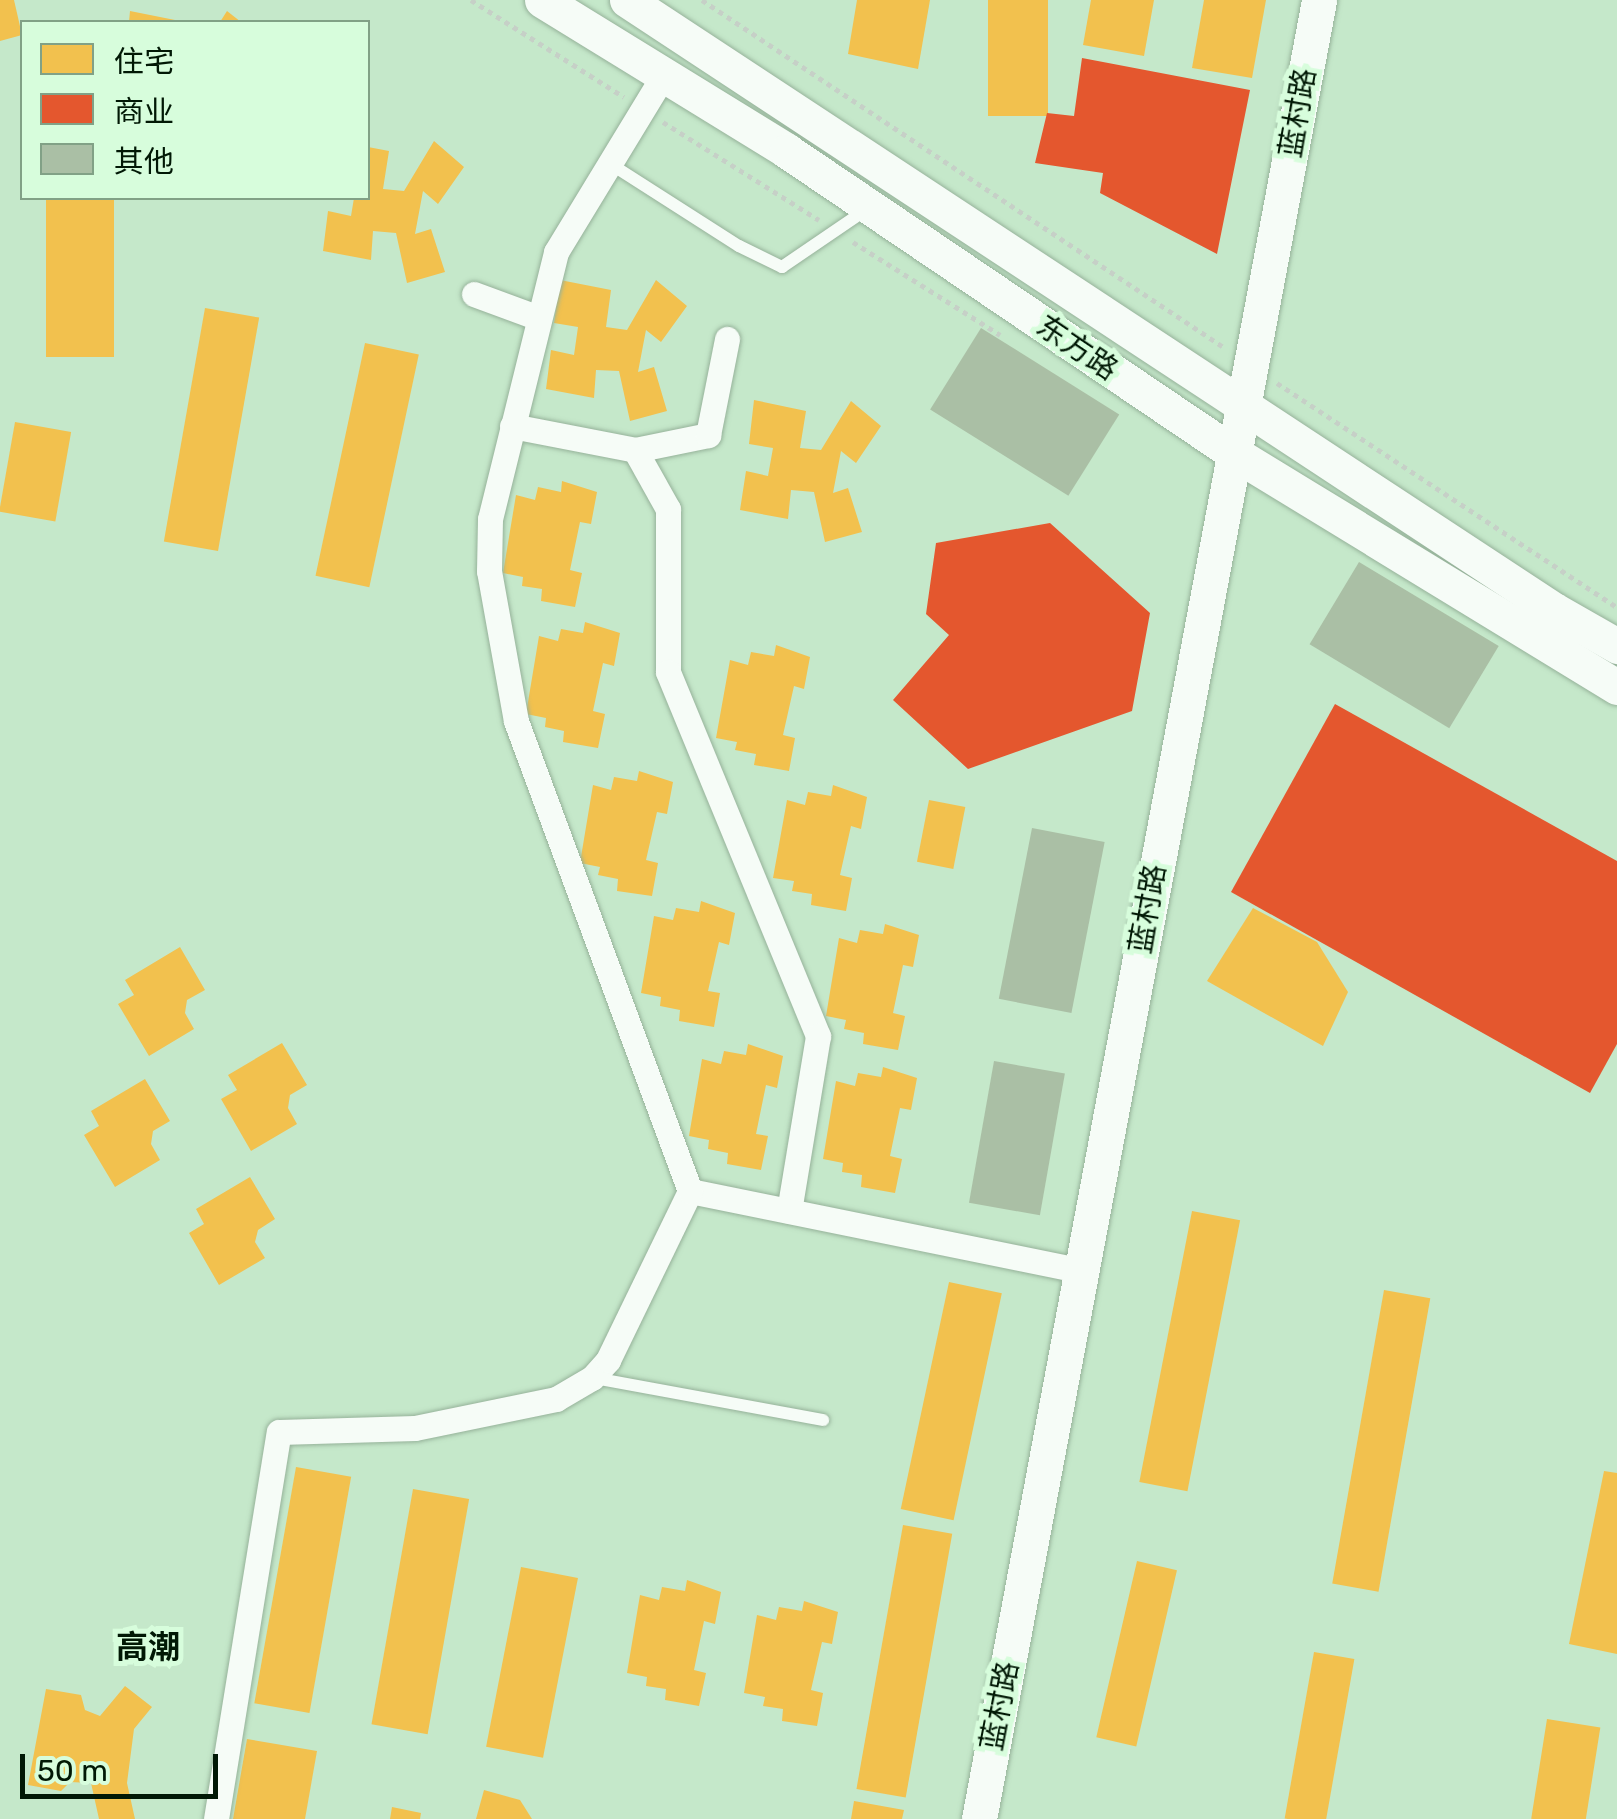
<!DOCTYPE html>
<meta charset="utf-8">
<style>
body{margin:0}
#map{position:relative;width:1617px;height:1819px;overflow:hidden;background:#c5e8ca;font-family:Rubik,"Noto Sans SC",sans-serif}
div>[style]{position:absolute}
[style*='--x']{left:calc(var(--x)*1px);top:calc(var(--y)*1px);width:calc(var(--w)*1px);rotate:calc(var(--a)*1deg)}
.homes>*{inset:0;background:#f2c14e;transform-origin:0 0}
.shops>*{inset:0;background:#e4572e}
.building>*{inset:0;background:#aabfa5;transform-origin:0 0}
.path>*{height:5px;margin-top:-2.5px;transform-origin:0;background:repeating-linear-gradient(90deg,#c6d0c7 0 5px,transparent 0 10px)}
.roads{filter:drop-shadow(0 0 2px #96b29a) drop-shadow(0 0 2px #96b29a)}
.lane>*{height:12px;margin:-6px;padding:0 6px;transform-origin:6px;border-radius:6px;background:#f6fcf7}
.street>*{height:25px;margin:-12.5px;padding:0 12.5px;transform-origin:12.5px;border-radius:12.5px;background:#f6fcf7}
.secondary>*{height:35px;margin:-17.5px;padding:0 17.5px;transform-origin:17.5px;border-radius:17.5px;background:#f6fcf7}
span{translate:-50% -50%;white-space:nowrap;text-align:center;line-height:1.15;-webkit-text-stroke:10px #d7fddc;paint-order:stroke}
.street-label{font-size:30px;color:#011805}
.neighbourhood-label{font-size:32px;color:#011805;font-weight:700}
.legend{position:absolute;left:20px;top:20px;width:350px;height:180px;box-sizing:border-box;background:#d7fddc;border:2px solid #81a186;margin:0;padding:12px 18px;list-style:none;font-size:30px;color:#011805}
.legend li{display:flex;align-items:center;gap:20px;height:50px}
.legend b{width:50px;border:2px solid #81a186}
.scale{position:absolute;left:20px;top:1754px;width:198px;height:45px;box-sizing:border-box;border:5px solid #011805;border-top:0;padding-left:12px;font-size:30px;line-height:35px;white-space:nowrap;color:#011805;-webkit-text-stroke:8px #d7fddc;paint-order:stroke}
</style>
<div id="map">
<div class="homes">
<div style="clip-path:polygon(0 0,14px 0,22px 35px,0 41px)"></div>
<div style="clip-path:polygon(857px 0,930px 0,918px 69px,848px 54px)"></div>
<div style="left:988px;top:0;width:60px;height:116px"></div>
<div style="clip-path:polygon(1091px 0,1154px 0,1144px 56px,1083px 45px)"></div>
<div style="clip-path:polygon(1204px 0,1266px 0,1252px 78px,1192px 68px)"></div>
<div style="clip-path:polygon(130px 11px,180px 21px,180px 22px,129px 22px)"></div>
<div style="clip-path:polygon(227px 11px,241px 22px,220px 22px)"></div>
<div style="clip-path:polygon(434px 141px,464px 167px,438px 204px,423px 191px,415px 234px,431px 229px,445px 272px,407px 283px,396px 233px,373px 231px,371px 260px,323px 251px,328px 211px,351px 216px,354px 198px,368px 198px,368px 147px,389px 151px,383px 189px,404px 191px)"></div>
<div style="left:46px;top:198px;width:68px;height:159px"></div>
<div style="clip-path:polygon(560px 280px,611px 290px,606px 327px,627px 330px,656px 280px,687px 306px,661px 342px,646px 330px,638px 372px,654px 367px,667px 411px,630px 421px,619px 371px,596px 370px,594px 398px,546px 389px,551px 350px,574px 355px,578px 327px,554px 323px)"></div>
<div style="left:205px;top:308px;width:55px;height:237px;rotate:10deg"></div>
<div style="left:365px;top:343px;width:55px;height:238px;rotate:12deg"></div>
<div style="clip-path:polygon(754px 400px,806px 411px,800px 448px,821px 450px,851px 401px,881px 426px,856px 463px,841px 451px,833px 493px,848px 488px,862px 532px,825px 542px,814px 492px,791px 490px,788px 519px,740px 510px,746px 471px,768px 476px,773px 448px,749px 444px)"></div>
<div style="left:15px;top:422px;width:57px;height:91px;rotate:10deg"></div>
<div style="clip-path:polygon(562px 481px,597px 492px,591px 524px,580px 522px,570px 570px,582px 573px,575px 607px,541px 601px,542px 589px,522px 586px,523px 577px,503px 573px,516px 495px,535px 500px,538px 487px,561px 492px)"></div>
<div style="clip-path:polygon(585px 622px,620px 633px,614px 666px,603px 663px,593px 711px,605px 714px,598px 748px,563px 742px,564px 731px,545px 727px,546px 718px,526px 714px,539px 636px,558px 641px,561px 629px,583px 633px)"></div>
<div style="clip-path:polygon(776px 645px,810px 657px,804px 689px,794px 686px,783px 735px,795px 738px,789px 771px,754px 765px,756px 754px,735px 750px,737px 742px,716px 738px,730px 660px,748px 665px,751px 652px,774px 656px)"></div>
<div style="clip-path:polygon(639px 771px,673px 782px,667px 814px,657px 812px,646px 860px,658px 863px,652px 896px,617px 891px,618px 879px,598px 875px,600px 867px,580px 863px,593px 785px,611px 790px,614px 777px,637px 781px)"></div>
<div style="clip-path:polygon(833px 785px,867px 797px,861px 829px,851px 826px,840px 875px,852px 878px,846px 911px,811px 905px,812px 894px,792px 891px,794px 881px,773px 878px,787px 800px,805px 805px,808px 792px,831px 796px)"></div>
<div style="left:929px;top:800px;width:37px;height:63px;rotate:11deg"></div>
<div style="clip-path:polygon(1561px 838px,1617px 867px,1587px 930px,1617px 946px,1617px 1011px,1502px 951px)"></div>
<div style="clip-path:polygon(701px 901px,735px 913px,729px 945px,719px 942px,708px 991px,720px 993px,714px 1027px,679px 1021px,680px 1010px,660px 1006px,661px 997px,641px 993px,654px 916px,673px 920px,676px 908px,699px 912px)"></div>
<div style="clip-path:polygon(1253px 908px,1317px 942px,1348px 992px,1323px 1046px,1207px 981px)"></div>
<div style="clip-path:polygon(885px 924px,919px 935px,913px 967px,903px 965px,893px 1013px,905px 1016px,898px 1050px,863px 1044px,864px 1033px,844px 1029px,846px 1020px,826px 1016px,839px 938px,857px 943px,860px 930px,883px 934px)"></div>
<div style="clip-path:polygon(180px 947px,205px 990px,187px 1000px,185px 1013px,194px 1029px,149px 1056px,118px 1004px,134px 995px,125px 980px)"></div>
<div style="clip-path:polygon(282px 1043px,307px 1085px,290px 1095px,288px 1108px,297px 1124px,251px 1151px,221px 1099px,237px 1090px,228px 1075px)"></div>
<div style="clip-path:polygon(748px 1044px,783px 1056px,777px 1088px,766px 1085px,756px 1134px,768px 1136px,761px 1170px,727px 1164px,728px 1153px,708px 1149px,709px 1140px,689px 1136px,702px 1059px,721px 1064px,724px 1051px,746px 1055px)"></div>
<div style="clip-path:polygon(883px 1067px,917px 1078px,911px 1110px,900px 1108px,890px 1156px,902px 1159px,895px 1193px,861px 1187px,862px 1175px,842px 1172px,843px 1163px,823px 1159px,836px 1081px,855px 1086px,858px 1073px,881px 1077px)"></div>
<div style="clip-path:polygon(145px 1079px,170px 1121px,153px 1131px,151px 1144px,160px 1160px,115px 1187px,84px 1135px,99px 1126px,91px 1111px)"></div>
<div style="clip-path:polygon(250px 1177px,275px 1219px,258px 1230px,255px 1242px,265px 1258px,219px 1285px,189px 1233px,204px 1224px,196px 1209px)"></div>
<div style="left:1192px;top:1211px;width:49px;height:276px;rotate:11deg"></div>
<div style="left:949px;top:1282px;width:54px;height:232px;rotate:12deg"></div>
<div style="left:1384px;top:1290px;width:47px;height:298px;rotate:10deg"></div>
<div style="left:296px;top:1467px;width:56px;height:240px;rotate:10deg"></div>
<div style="clip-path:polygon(1604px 1471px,1617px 1473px,1617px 1654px,1569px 1644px)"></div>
<div style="left:413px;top:1489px;width:57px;height:239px;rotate:10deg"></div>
<div style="left:903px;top:1525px;width:50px;height:268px;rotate:10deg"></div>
<div style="left:1137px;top:1561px;width:41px;height:181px;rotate:13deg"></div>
<div style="left:521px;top:1567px;width:58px;height:183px;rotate:11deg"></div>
<div style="clip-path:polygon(687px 1580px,721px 1592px,715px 1624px,704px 1621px,694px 1670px,706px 1673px,699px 1706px,665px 1700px,666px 1689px,646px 1686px,647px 1677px,627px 1673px,640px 1595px,659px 1600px,662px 1587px,685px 1591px)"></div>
<div style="clip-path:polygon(804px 1601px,838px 1612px,832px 1644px,822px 1642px,811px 1690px,823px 1693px,817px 1726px,782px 1721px,783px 1709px,763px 1706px,765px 1697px,744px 1693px,757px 1615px,776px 1620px,779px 1607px,802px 1611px)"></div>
<div style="left:1314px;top:1652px;width:41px;height:169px;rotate:10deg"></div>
<div style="clip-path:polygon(125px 1686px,152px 1707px,134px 1729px,127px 1783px,135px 1819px,99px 1819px,91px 1783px,70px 1782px,61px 1791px,28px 1785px,46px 1689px,81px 1695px,85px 1710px,100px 1716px)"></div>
<div style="left:1547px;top:1719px;width:54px;height:101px;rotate:9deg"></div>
<div style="clip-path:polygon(247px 1739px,317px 1751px,305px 1819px,233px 1819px)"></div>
<div style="clip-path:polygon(484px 1790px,520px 1800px,532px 1819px,476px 1819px)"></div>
<div style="clip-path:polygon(854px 1801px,904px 1810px,902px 1819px,851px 1819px)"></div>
<div style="clip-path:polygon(392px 1807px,421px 1813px,420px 1819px,390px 1819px)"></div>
</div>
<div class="shops">
<div style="clip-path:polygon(1082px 58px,1250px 90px,1217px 254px,1100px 193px,1103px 173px,1035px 163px,1047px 113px,1074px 116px)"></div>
<div style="clip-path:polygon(1050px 523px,1150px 613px,1132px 711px,968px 769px,893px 700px,949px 635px,926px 614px,936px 543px)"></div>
<div style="clip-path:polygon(1335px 704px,1617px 861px,1617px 1044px,1590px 1093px,1231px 892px)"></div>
</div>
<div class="building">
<div style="left:981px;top:328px;width:163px;height:96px;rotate:32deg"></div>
<div style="left:1359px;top:562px;width:163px;height:96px;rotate:31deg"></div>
<div style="left:1032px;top:828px;width:74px;height:174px;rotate:11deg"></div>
<div style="left:994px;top:1061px;width:72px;height:144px;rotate:10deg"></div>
</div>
<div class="path">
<div style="--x:471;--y:0;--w:181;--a:32.4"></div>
<div style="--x:702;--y:0;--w:625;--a:33.64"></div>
<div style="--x:663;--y:122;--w:184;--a:32.1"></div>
<div style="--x:853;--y:242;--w:174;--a:32.3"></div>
<div style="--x:1277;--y:383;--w:407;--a:33.4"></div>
</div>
<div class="roads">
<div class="lane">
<div style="--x:609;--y:163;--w:154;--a:32.6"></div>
<div style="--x:739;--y:246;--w:48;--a:26"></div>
<div style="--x:782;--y:267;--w:103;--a:-34.3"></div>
<div style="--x:594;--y:1378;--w:233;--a:10.4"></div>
</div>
<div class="street">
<div style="--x:474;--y:294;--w:69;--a:20.3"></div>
<div style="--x:512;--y:426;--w:125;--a:11"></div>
<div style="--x:635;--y:450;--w:68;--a:60.8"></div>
<div style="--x:668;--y:509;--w:163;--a:90"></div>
<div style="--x:668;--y:672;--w:394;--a:67.6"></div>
<div style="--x:818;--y:1036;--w:177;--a:99.4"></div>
<div style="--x:635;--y:450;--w:75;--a:-11.6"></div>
<div style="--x:708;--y:435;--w:98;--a:-78.8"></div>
<div style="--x:690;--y:1191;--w:400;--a:11.5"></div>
<div style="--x:216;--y:1819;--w:392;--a:-80.8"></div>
<div style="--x:279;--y:1432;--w:136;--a:-1.7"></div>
<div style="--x:415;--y:1428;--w:144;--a:-11.6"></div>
<div style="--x:556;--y:1399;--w:42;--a:-30.3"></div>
<div style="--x:592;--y:1378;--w:24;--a:-48"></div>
<div style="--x:608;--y:1360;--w:188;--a:-64.1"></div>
<div style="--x:690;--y:1191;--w:501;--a:-110.32"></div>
<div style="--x:516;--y:721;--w:152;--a:-100.2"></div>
<div style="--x:489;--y:571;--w:52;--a:-88.9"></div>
<div style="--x:490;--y:519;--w:275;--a:-76.1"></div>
<div style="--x:556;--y:252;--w:206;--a:-58.7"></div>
</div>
<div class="secondary">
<div style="--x:542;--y:0;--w:288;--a:31.6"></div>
<div style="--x:787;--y:151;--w:537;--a:34.07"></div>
<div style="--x:1232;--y:452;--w:451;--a:31.4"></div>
<div style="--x:627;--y:0;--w:1110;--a:33.35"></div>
<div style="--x:1554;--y:610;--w:73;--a:29.7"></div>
<div style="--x:979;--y:1819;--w:1851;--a:-79.41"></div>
</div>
</div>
<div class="street-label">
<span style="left:1298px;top:113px;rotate:-80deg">蓝村路</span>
<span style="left:1077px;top:348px;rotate:34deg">东方路</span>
<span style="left:1148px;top:909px;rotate:-80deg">蓝村路</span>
<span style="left:1000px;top:1706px;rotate:-79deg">蓝村路</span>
</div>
<div class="neighbourhood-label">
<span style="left:148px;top:1647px">高潮</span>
</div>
<ul class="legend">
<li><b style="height:28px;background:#f2c14e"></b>住宅</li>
<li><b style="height:28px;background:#e4572e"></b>商业</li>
<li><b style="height:28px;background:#aabfa5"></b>其他</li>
</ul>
<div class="scale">50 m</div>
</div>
